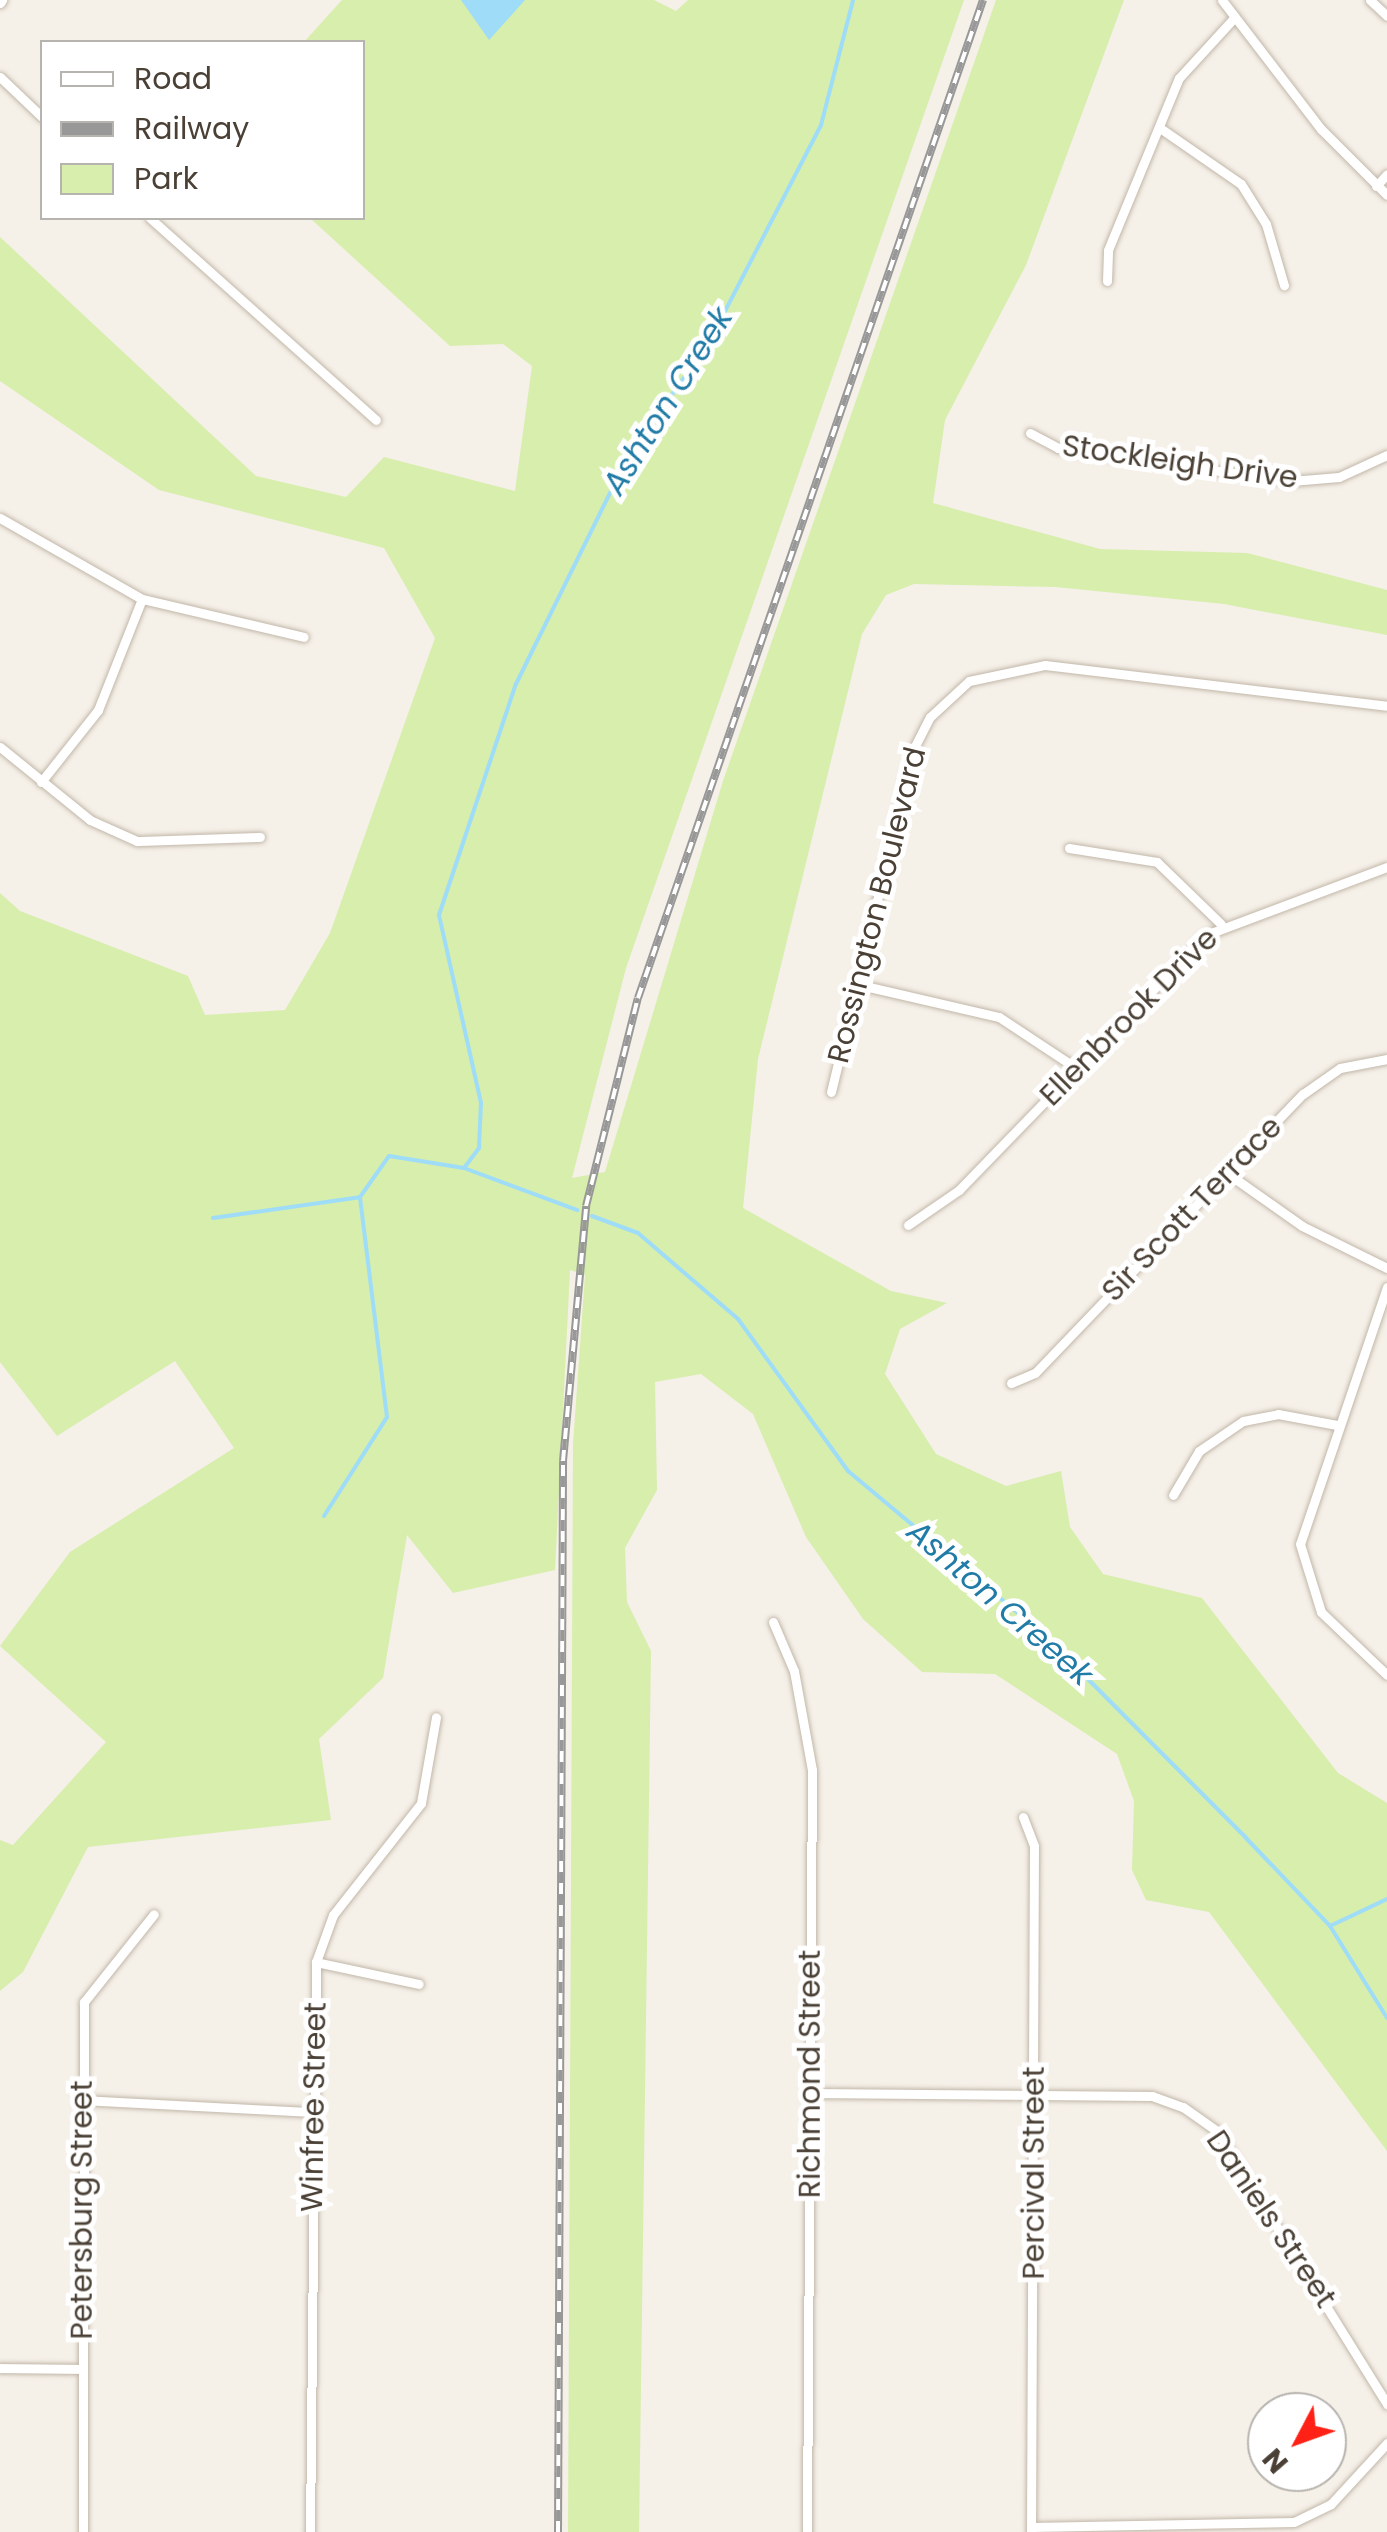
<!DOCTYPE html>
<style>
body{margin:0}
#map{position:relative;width:1387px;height:2532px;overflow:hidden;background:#f5f0e8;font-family:Poppins,sans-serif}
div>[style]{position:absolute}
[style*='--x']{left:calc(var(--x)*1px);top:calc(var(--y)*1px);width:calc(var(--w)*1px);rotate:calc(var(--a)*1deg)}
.green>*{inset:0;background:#d7eead}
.water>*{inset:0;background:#9edcf8}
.stream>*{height:4px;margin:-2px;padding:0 2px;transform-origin:2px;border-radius:2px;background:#9edcf8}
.roads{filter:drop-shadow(0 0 2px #c2b7a9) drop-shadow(0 0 2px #c2b7a9)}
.minor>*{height:9px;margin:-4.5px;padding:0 4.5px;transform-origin:4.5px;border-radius:4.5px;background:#fff}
.rail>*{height:8px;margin-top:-4px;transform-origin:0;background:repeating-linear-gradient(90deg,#fff 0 11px,#989898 0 22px);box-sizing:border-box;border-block:2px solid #989898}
span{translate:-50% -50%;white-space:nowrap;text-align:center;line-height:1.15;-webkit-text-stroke:10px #fff;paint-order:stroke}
.street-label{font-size:30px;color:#4a4035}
.water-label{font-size:32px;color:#207ba7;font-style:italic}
.legend{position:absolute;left:40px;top:40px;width:325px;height:180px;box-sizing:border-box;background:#fff;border:2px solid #b7b3ae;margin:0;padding:12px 18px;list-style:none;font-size:30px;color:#4a4035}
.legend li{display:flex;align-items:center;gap:20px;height:50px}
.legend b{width:50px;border:2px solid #b7b3ae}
.north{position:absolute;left:1247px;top:2392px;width:100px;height:100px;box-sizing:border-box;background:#fff;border:2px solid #b7b3ae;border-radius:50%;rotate:229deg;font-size:28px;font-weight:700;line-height:40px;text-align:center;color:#4a4035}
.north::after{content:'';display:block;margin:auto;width:35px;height:45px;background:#ff2115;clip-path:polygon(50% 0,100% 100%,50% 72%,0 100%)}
</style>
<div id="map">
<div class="green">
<div style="clip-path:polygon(342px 0,654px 0,676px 11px,688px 0,964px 0,626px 968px,572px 1178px,605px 1172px,723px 781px,996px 0,1124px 0,1026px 265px,945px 420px,933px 503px,1100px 549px,1247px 553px,1387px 590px,1387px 635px,1224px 604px,1056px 587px,914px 584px,886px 595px,862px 634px,758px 1059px,743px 1208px,891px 1291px,947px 1303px,900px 1329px,885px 1374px,936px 1454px,1006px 1486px,1061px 1471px,1070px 1527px,1103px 1574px,1202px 1598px,1338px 1773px,1387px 1803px,1387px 2151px,1209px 1912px,1146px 1900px,1132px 1870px,1134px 1801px,1117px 1754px,995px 1674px,922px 1672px,863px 1619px,806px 1537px,753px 1414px,701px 1374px,655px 1382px,657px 1490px,625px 1548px,627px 1602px,651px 1651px,639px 2532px,568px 2532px,573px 1444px,585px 1275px,570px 1270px,555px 1570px,453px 1593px,407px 1535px,383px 1678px,319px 1739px,331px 1820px,88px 1847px,23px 1972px,0 1991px,0 1840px,13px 1845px,106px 1742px,0 1646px,70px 1552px,234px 1448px,175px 1361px,57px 1436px,0 1362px,0 893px,20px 911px,188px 976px,205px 1015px,285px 1010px,330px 933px,435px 638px,384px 548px,159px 490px,0 381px,0 237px,256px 476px,346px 497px,384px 457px,515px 491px,532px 366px,503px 344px,450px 346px,310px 218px,362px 218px,362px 42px,304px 42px)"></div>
</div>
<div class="water">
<div style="clip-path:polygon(461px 0,525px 0,489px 40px)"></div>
</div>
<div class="stream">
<div style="--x:464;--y:1168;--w:25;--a:-53"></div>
<div style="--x:479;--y:1148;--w:45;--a:-87.5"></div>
<div style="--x:481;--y:1103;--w:193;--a:-102.6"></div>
<div style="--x:439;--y:915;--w:243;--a:-71.6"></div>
<div style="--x:516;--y:684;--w:256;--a:-63.8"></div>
<div style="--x:629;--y:454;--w:133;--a:-54.2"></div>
<div style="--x:707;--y:346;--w:249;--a:-62.7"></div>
<div style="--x:821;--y:125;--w:129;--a:-75.6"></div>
<div style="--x:592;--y:1216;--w:49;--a:20.3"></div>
<div style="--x:638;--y:1233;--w:132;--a:40.7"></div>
<div style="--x:738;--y:1319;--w:188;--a:54.1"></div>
<div style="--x:848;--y:1471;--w:253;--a:39.9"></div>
<div style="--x:1042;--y:1633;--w:288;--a:45.1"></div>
<div style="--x:1245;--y:1837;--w:123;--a:46.3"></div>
<div style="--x:1330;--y:1926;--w:108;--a:58.2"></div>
<div style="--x:213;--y:1218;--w:148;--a:-8.1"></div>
<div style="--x:360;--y:1197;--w:50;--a:-54.7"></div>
<div style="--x:389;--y:1156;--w:76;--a:9.1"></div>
<div style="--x:464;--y:1168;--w:121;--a:20.4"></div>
<div style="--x:324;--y:1516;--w:117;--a:-57.5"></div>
<div style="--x:387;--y:1417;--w:222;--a:-97"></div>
<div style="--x:1330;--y:1926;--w:63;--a:-25.3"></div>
</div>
<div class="roads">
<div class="minor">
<div style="--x:1222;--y:0;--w:163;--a:52.5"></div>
<div style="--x:1321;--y:129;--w:93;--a:45"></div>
<div style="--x:1370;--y:0;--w:23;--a:43"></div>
<div style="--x:0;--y:3;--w:4;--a:-56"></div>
<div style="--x:0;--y:77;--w:58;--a:43.6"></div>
<div style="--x:1160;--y:128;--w:98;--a:34.7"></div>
<div style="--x:1241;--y:184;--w:47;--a:58"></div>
<div style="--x:1266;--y:224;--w:64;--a:73.6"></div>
<div style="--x:1376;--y:186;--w:16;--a:-47"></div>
<div style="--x:150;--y:218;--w:303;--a:41.8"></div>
<div style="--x:1107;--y:281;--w:31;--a:-88"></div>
<div style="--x:1108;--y:250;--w:186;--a:-67.6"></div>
<div style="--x:1179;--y:78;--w:80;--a:-47.5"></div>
<div style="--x:1030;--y:433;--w:32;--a:28"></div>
<div style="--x:1058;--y:448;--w:235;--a:8.1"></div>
<div style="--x:1291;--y:481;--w:48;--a:-4.8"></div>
<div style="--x:1339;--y:477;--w:53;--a:-24.6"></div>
<div style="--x:0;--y:518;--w:163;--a:29.7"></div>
<div style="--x:142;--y:599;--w:166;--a:13.2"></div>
<div style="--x:0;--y:747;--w:116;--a:39"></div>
<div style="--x:90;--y:820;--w:51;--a:24.1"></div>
<div style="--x:137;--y:841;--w:123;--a:-1.9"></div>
<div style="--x:41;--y:782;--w:92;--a:-51.6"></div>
<div style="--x:98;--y:710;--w:119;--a:-68.4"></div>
<div style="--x:1069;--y:848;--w:89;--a:9"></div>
<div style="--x:1157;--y:862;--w:89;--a:44.1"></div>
<div style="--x:856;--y:984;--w:147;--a:13"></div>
<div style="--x:999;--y:1017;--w:92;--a:33.5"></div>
<div style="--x:831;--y:1092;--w:352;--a:-76.5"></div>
<div style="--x:913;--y:750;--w:37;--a:-63"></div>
<div style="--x:930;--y:717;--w:53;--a:-42.7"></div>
<div style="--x:969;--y:681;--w:78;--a:-11.9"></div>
<div style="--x:1045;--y:665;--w:344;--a:6.8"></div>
<div style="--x:1227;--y:1173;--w:92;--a:35.2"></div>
<div style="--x:1302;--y:1226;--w:95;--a:26.3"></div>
<div style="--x:908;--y:1225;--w:62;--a:-34.5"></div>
<div style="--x:959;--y:1190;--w:355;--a:-45.9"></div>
<div style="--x:1206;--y:935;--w:193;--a:-20.6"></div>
<div style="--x:1387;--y:1287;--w:271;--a:108.7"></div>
<div style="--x:1300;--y:1544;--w:71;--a:72.8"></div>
<div style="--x:1321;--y:1612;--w:91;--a:43.7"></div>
<div style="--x:1011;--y:1383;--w:26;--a:-23"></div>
<div style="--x:1035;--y:1373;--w:387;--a:-46.2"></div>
<div style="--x:1303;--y:1094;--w:45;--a:-35.1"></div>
<div style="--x:1340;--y:1068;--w:48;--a:-10.8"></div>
<div style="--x:1173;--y:1495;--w:51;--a:-59.4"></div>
<div style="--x:1199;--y:1451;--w:53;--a:-34.3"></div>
<div style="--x:1243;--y:1421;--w:36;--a:-11"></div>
<div style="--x:1278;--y:1414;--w:60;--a:10.6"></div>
<div style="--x:773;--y:1622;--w:53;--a:66.8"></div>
<div style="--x:794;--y:1671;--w:101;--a:79.7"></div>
<div style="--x:812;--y:1770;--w:762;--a:90.38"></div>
<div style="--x:1023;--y:1817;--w:31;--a:69"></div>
<div style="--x:1034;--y:1846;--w:686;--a:90.25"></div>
<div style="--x:316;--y:1962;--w:105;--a:12.1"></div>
<div style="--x:810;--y:2093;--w:342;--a:0.5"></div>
<div style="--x:1152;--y:2096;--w:33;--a:20"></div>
<div style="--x:1183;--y:2107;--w:42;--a:35.2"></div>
<div style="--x:1217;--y:2131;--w:322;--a:58.1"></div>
<div style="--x:81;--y:2100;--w:232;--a:3"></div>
<div style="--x:0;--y:2368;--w:83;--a:0.7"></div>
<div style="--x:1032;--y:2527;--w:262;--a:-1.1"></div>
<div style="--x:1294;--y:2522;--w:41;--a:-25.9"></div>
<div style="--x:1331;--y:2504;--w:83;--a:-47.4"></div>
<div style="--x:83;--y:2532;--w:530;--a:-89.89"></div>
<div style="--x:84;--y:2002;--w:112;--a:-51.5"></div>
<div style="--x:310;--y:2532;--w:570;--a:-89.4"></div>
<div style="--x:316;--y:1962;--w:50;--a:-70.1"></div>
<div style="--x:333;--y:1915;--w:142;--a:-51.8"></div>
<div style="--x:421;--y:1803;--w:87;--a:-80.1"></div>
</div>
</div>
<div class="rail">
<div style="--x:558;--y:2532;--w:1071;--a:-89.73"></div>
<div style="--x:563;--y:1461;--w:256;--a:-84.8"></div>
<div style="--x:586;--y:1206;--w:214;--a:-76"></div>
<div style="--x:638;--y:998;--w:1056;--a:-70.93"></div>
</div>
<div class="street-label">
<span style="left:1180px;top:462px;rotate:8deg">Stockleigh Drive</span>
<span style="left:877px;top:905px;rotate:-76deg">Rossington Boulevard</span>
<span style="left:1129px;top:1017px;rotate:-45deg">Ellenbrook Drive</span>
<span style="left:1192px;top:1209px;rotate:-46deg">Sir Scott Terrace</span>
<span style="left:810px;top:2074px;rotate:-90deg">Richmond Street</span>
<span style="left:314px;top:2107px;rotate:-89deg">Winfree Street</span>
<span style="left:1034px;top:2173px;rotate:-90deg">Percival Street</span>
<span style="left:82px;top:2210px;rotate:-90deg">Petersburg Street</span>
<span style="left:1271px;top:2219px;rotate:56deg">Daniels Street</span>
</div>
<div class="water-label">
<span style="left:668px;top:401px;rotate:-58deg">Ashton Creek</span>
<span style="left:1000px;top:1603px;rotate:41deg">Ashton Creeek</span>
</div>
<ul class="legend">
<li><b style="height:12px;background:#fff"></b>Road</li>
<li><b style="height:12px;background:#989898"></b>Railway</li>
<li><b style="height:28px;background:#d7eead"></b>Park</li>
</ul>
<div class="north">N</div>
</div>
